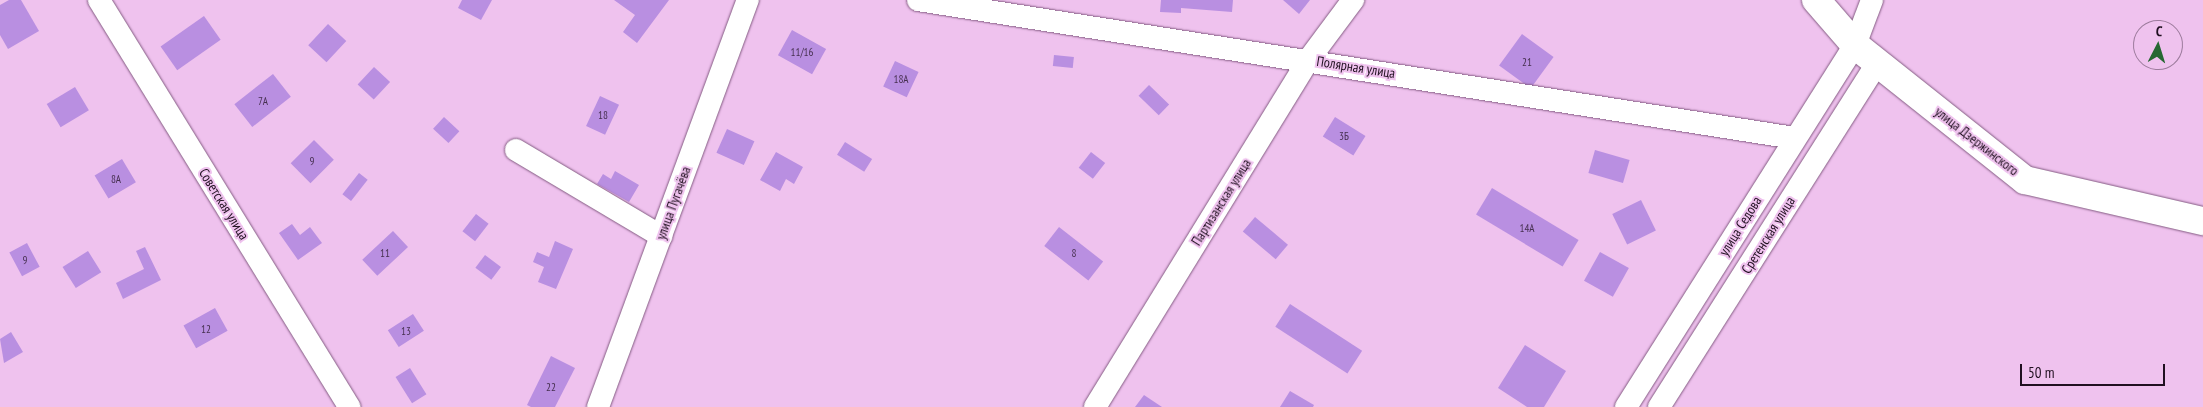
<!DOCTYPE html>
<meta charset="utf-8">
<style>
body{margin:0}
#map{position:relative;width:2203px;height:407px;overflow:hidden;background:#efc2ee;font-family:"PT Sans Narrow",sans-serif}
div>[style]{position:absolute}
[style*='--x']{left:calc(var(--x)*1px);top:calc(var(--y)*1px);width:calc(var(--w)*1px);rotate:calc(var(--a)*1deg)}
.building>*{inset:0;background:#b98fe1;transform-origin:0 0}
.roads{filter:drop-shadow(0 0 1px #835b82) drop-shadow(0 0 1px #835b82)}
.street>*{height:22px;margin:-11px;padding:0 11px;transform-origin:11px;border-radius:11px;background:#fff}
.secondary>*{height:28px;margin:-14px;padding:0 14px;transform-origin:14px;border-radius:14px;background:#fff}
span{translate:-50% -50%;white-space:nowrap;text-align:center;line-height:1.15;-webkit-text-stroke:4px #efc2ee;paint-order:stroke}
.number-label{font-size:11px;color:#463050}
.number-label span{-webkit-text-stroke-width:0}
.street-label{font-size:14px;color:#201020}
.north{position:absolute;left:2133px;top:20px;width:50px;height:50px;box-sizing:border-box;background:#efc2ee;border:1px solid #9c7b9c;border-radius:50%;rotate:5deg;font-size:14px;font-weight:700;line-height:20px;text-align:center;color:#201020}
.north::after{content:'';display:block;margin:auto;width:18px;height:22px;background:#266832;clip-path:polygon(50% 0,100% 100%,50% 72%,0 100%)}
.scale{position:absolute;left:2020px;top:364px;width:145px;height:22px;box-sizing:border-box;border:2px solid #201020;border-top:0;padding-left:6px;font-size:15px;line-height:18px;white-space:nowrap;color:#201020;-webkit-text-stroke:4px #efc2ee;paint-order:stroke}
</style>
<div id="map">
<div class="building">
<div style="clip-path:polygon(9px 0,21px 0,39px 31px,8px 49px,0 35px,0 5px)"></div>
<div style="clip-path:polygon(462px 0,492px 0,481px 20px,458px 8px)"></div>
<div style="clip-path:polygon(614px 0,669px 0,637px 43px,623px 32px,635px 15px)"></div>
<div style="clip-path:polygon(1161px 0,1233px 0,1232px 12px,1181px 8px,1181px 13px,1160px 12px)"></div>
<div style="clip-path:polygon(1283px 0,1310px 0,1299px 14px)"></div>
<div style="left:204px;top:16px;width:29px;height:53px;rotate:55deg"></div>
<div style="left:328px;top:24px;width:25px;height:29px;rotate:43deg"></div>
<div style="left:792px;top:30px;width:39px;height:29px;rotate:29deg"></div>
<div style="left:1522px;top:34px;width:39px;height:39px;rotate:36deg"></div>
<div style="left:1054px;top:55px;width:20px;height:11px;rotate:6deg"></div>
<div style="left:895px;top:61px;width:26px;height:28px;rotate:25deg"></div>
<div style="left:374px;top:67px;width:22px;height:24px;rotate:43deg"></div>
<div style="left:273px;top:74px;width:29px;height:49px;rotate:52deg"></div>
<div style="left:1149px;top:85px;width:28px;height:15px;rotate:44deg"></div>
<div style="left:75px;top:87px;width:27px;height:33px;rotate:59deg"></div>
<div style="left:600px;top:96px;width:21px;height:33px;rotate:25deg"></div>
<div style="left:444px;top:117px;width:21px;height:16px;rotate:43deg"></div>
<div style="left:1335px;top:117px;width:36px;height:23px;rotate:32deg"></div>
<div style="left:727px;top:129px;width:30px;height:26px;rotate:24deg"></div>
<div style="left:314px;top:140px;width:28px;height:33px;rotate:45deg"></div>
<div style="left:845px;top:142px;width:32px;height:15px;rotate:32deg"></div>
<div style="left:1595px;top:150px;width:36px;height:24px;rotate:16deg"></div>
<div style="clip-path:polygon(776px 152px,803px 167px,794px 184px,786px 179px,780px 191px,760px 180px)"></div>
<div style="left:1091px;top:152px;width:18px;height:20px;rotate:38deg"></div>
<div style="left:122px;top:159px;width:27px;height:32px;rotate:59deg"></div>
<div style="clip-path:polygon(615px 171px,639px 185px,629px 202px,597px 184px,603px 174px,611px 179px)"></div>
<div style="left:359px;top:173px;width:11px;height:27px;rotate:38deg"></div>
<div style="left:1492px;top:188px;width:101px;height:31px;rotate:31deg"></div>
<div style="left:1641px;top:200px;width:34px;height:32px;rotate:64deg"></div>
<div style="left:476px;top:214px;width:16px;height:22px;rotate:38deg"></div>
<div style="left:1255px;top:217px;width:43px;height:19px;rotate:40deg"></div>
<div style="clip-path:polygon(292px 224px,300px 235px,310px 227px,322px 243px,298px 260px,279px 233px)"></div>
<div style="left:1059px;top:227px;width:56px;height:24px;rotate:38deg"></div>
<div style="left:393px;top:231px;width:22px;height:42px;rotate:47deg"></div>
<div style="clip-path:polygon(555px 241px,573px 249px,556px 289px,538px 282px,544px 267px,533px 262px,537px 252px,549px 257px)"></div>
<div style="left:27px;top:243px;width:27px;height:20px;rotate:62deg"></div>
<div style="clip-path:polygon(145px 247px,161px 280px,123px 299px,116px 283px,144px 269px,136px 251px)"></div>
<div style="left:88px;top:251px;width:25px;height:30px;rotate:58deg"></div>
<div style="left:1600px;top:252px;width:33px;height:33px;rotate:29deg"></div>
<div style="left:485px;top:255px;width:20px;height:16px;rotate:37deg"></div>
<div style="left:1290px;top:304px;width:86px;height:27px;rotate:33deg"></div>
<div style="left:215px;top:308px;width:26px;height:36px;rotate:61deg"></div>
<div style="left:413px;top:314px;width:20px;height:30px;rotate:57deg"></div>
<div style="clip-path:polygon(11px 332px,23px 352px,4px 363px,0 339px)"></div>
<div style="clip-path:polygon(1525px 345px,1566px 371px,1544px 407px,1527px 407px,1498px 388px)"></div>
<div style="clip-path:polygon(551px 356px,575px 368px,555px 407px,531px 407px,527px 405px)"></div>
<div style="left:410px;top:368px;width:31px;height:17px;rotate:58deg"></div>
<div style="clip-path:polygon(1290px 391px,1314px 405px,1313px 407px,1280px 407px)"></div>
<div style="clip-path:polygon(1144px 395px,1162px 407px,1135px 407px)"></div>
</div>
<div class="roads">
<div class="street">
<div style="--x:99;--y:0;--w:478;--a:58.4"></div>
<div style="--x:918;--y:0;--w:887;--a:8.95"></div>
<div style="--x:516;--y:150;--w:169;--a:30.7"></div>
<div style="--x:598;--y:407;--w:434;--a:-69.8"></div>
<div style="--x:1095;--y:407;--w:409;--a:-58.4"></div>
<div style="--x:1309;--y:59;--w:74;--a:-53.3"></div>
<div style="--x:1626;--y:407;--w:428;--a:-57.7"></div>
<div style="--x:1855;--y:45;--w:48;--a:-69.3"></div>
<div style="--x:1659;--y:407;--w:407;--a:-57.6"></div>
</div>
<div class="secondary">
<div style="--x:1816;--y:0;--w:60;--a:49.1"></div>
<div style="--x:1855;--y:45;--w:217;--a:38.5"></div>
<div style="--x:2025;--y:180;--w:183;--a:13"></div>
</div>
</div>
<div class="number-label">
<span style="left:802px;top:52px">11/16</span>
<span style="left:1527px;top:62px">21</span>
<span style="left:901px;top:79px">18А</span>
<span style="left:263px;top:101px">7А</span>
<span style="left:603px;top:115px">18</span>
<span style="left:1344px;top:136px">3Б</span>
<span style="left:312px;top:161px">9</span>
<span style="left:116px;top:179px">8А</span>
<span style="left:1527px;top:228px">14А</span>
<span style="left:385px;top:253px">11</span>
<span style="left:1074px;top:253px">8</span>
<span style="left:25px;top:260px">9</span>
<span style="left:206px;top:329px">12</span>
<span style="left:406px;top:331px">13</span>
<span style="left:551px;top:387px">22</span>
</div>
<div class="street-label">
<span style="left:1356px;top:67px;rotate:9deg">Полярная улица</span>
<span style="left:1977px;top:141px;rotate:38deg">улица Дзержинского</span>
<span style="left:1221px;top:202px;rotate:-58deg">Партизанская улица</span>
<span style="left:673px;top:203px;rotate:-70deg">улица Пугачёва</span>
<span style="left:224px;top:204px;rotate:58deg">Советская улица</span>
<span style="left:1740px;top:226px;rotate:-58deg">улица Седова</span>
<span style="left:1768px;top:235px;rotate:-58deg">Сретенская улица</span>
</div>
<div class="north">С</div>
<div class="scale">50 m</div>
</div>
